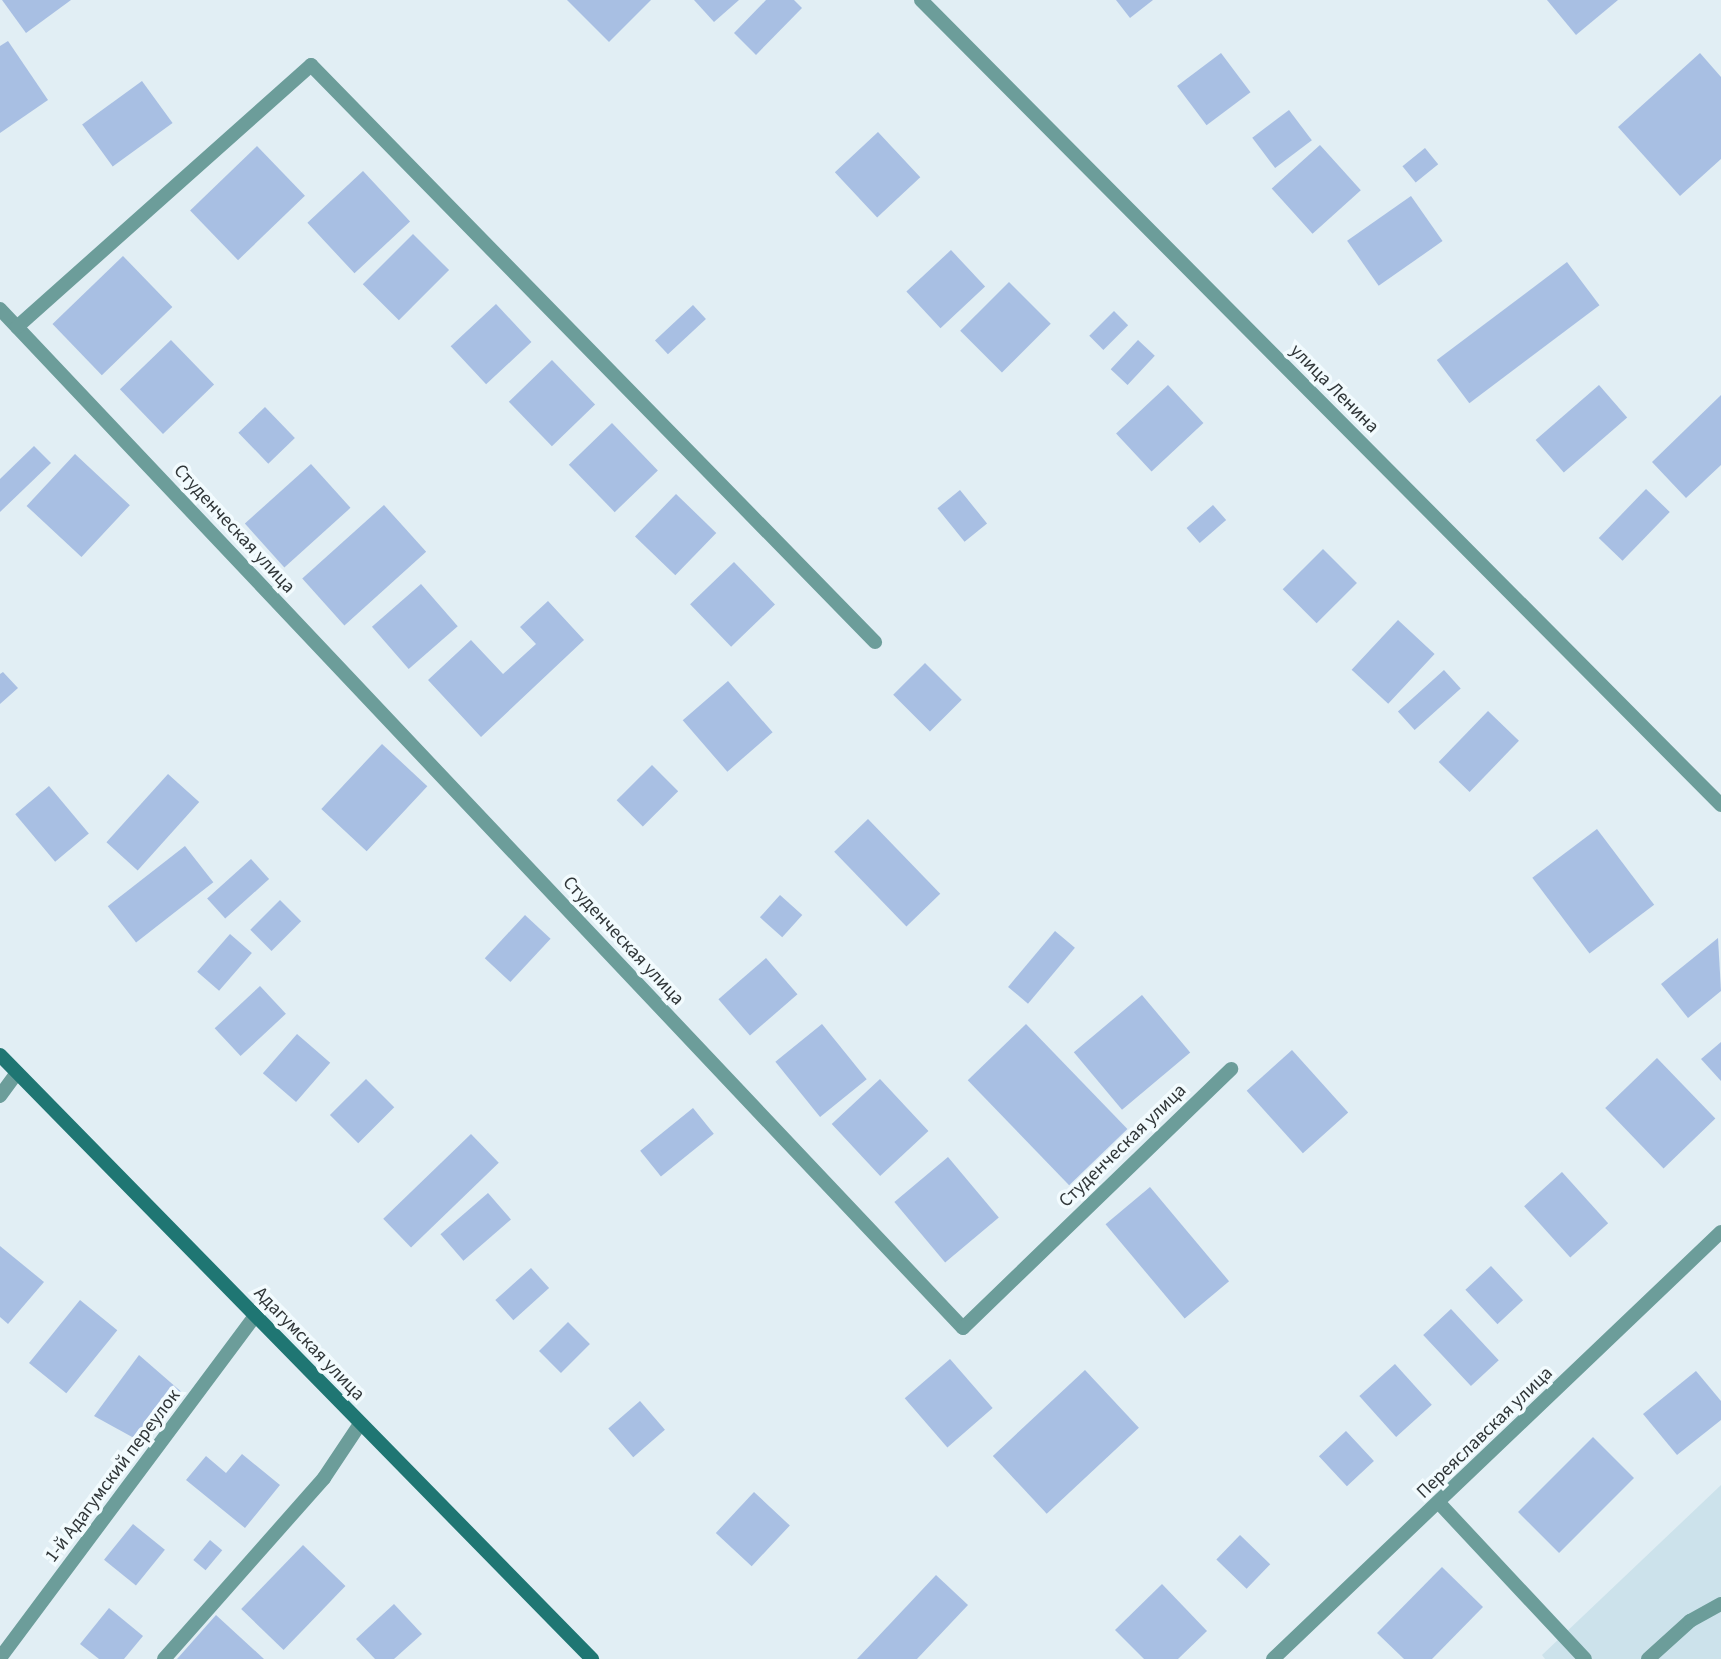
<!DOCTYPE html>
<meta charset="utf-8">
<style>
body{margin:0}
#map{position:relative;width:1721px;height:1659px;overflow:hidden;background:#e1eef4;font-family:"Source Sans 3",sans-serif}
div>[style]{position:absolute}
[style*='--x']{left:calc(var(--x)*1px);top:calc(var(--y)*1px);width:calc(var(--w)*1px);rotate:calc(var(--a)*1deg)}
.built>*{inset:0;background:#cce2eb}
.building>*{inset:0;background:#a8bfe3;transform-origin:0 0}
.lane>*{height:14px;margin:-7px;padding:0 7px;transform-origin:7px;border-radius:7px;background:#6c9d9a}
.street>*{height:14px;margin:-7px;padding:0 7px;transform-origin:7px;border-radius:7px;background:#6c9d9a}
.secondary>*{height:14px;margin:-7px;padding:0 7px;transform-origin:7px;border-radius:7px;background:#1f7673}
span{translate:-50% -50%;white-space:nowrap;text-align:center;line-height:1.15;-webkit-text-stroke:7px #f2fbfe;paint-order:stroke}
.street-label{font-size:19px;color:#303638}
</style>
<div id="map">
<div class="built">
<div style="clip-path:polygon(1721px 1485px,1721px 1659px,1545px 1659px,1542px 1655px)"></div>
</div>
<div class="building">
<div style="clip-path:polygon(2px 0,71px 0,26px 33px)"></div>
<div style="clip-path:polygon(567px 0,651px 0,609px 42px)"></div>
<div style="clip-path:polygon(694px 0,739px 0,714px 22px)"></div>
<div style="clip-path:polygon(766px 0,794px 0,802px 8px,756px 55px,734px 33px)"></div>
<div style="clip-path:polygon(1116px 0,1153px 0,1130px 18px)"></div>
<div style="clip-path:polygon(1547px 0,1618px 0,1576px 35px)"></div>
<div style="clip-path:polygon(8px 41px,48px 100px,0 133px,0 46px)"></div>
<div style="left:1221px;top:53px;width:49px;height:55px;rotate:53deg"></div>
<div style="clip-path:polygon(1700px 53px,1721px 77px,1721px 159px,1680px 196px,1618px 127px)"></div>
<div style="left:142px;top:81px;width:52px;height:74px;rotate:54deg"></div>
<div style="left:1289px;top:110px;width:38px;height:46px;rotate:53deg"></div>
<div style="left:878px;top:132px;width:62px;height:59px;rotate:47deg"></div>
<div style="left:1320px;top:145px;width:61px;height:65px;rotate:48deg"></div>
<div style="left:257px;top:146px;width:69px;height:93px;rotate:46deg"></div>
<div style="left:1425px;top:148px;width:21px;height:29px;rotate:51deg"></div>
<div style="left:363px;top:171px;width:69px;height:76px;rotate:47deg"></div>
<div style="left:1411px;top:196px;width:55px;height:78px;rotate:55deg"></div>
<div style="left:413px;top:234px;width:51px;height:71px;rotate:45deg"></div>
<div style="left:951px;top:250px;width:50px;height:61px;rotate:47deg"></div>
<div style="left:123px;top:256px;width:71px;height:98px;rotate:46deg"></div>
<div style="left:1567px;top:262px;width:54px;height:163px;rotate:53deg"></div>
<div style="left:1009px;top:282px;width:59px;height:69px;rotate:45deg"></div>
<div style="left:496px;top:304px;width:52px;height:62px;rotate:47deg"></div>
<div style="left:693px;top:305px;width:19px;height:52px;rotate:47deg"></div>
<div style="left:1114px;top:311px;width:20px;height:35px;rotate:45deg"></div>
<div style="left:171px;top:340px;width:62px;height:71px;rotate:46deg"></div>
<div style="left:1138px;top:340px;width:23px;height:40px;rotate:43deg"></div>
<div style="left:552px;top:360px;width:62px;height:60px;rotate:46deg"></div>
<div style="left:1168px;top:385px;width:52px;height:71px;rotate:47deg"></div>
<div style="left:1599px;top:385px;width:43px;height:84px;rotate:49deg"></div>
<div style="clip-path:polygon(1721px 395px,1721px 465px,1686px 498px,1652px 462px)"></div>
<div style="left:265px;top:407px;width:43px;height:37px;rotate:46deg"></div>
<div style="left:612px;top:423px;width:66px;height:60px;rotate:46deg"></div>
<div style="clip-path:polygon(34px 446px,51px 463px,0 512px,0 479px)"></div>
<div style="left:75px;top:454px;width:75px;height:71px;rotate:43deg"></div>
<div style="left:311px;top:464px;width:59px;height:89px;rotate:48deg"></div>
<div style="left:1646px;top:489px;width:33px;height:68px;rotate:44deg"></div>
<div style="left:960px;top:490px;width:43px;height:29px;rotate:51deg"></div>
<div style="left:676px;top:494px;width:56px;height:59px;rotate:44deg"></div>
<div style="left:384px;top:505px;width:63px;height:110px;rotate:48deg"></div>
<div style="left:1213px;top:505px;width:20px;height:35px;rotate:49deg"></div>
<div style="left:1323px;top:549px;width:48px;height:57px;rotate:45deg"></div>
<div style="left:734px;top:562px;width:59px;height:61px;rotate:46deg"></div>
<div style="left:421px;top:584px;width:56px;height:65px;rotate:49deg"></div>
<div style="clip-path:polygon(548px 601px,584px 640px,481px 737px,428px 680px,471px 640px,503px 674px,536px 644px,520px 627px)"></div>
<div style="left:1398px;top:620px;width:50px;height:68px;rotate:43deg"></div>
<div style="left:925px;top:663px;width:52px;height:45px;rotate:45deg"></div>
<div style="left:1444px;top:670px;width:25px;height:62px;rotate:48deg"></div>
<div style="clip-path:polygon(3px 672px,18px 688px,0 704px,0 674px)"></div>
<div style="left:728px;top:681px;width:68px;height:60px;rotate:49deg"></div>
<div style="left:1488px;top:711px;width:43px;height:71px;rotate:44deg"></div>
<div style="left:382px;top:744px;width:62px;height:89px;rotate:43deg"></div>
<div style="left:652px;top:765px;width:37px;height:50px;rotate:45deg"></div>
<div style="left:168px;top:774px;width:42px;height:92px;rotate:42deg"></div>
<div style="left:49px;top:786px;width:62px;height:44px;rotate:50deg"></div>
<div style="left:868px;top:819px;width:104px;height:47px;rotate:46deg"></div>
<div style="left:1597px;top:829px;width:95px;height:81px;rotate:53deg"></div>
<div style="left:185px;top:846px;width:46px;height:98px;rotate:52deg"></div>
<div style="left:251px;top:859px;width:27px;height:59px;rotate:48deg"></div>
<div style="left:780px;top:895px;width:30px;height:30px;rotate:42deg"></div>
<div style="left:280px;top:900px;width:30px;height:42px;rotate:45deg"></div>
<div style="left:525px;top:915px;width:35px;height:59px;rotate:43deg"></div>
<div style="left:1055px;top:931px;width:26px;height:73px;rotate:40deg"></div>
<div style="left:230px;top:934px;width:29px;height:50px;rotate:41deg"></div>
<div style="clip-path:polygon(1718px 938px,1721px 991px,1688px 1018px,1661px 984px)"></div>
<div style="left:766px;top:958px;width:48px;height:63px;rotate:49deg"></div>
<div style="left:260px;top:986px;width:38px;height:62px;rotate:47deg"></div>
<div style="left:1142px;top:995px;width:75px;height:89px;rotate:50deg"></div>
<div style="left:822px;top:1024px;width:71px;height:60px;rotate:51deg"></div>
<div style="left:1026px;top:1024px;width:146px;height:81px;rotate:46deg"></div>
<div style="left:297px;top:1034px;width:44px;height:52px;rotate:41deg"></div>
<div style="clip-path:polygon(1721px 1042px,1721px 1081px,1701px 1059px)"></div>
<div style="left:1292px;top:1050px;width:84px;height:61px;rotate:48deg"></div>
<div style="left:1657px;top:1058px;width:84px;height:72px;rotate:46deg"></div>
<div style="left:366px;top:1079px;width:40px;height:51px;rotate:45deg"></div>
<div style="left:880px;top:1079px;width:71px;height:66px;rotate:47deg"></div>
<div style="left:693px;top:1108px;width:33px;height:68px;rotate:51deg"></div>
<div style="left:471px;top:1134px;width:40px;height:122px;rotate:46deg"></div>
<div style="left:948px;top:1157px;width:79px;height:70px;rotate:50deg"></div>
<div style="left:1562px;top:1172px;width:69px;height:51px;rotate:48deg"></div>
<div style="left:1150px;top:1187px;width:123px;height:58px;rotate:50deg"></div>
<div style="left:488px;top:1193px;width:35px;height:63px;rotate:49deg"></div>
<div style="clip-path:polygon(0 1246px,44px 1282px,8px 1324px,0 1317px)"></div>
<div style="left:1491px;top:1266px;width:47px;height:35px;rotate:47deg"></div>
<div style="left:531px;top:1268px;width:27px;height:48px;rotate:48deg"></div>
<div style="left:80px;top:1300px;width:48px;height:81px;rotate:39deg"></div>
<div style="left:1451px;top:1309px;width:70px;height:38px;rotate:47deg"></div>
<div style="left:568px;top:1322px;width:31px;height:41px;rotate:45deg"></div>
<div style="clip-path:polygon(139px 1355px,185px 1395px,143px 1443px,94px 1416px)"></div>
<div style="left:950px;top:1359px;width:65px;height:60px;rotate:49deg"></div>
<div style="left:1395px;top:1364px;width:55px;height:48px;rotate:48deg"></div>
<div style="left:1085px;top:1370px;width:79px;height:126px;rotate:47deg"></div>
<div style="clip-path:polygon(1696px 1371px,1721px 1401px,1721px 1420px,1677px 1455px,1643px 1414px)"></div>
<div style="left:640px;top:1401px;width:38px;height:42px;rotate:49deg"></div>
<div style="left:1346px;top:1431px;width:41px;height:37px;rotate:47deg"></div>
<div style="left:1593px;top:1437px;width:58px;height:106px;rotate:45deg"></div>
<div style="clip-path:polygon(242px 1454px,280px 1485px,245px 1528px,186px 1480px,206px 1456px,226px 1473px)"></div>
<div style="left:754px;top:1492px;width:49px;height:56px;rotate:43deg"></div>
<div style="left:133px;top:1524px;width:41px;height:46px;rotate:39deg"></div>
<div style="left:1240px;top:1535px;width:42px;height:34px;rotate:44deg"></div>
<div style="left:210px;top:1540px;width:16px;height:26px;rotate:40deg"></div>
<div style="left:303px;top:1545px;width:59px;height:89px;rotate:44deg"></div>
<div style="clip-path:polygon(1442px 1567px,1483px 1607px,1432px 1659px,1404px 1659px,1377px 1633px)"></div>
<div style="clip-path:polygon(936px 1575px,968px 1605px,917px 1659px,857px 1659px)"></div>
<div style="clip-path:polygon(1162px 1584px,1207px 1631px,1178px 1659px,1144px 1659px,1115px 1630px)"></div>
<div style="clip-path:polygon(394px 1604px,422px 1634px,394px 1659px,375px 1659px,356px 1639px)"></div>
<div style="clip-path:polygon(109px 1608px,143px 1636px,124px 1659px,99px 1659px,80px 1644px)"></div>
<div style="clip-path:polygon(216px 1615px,264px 1659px,177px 1659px)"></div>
</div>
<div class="lane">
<div style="--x:1440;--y:1504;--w:212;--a:46.9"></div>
<div style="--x:164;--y:1659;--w:242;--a:-48.5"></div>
<div style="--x:324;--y:1478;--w:65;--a:-56.3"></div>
<div style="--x:1648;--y:1659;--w:57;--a:-42.1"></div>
<div style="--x:1690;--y:1621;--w:35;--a:-29"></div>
</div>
<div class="street">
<div style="--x:921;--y:0;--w:1135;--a:45.18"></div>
<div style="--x:0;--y:309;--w:1402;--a:46.62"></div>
<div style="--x:963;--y:1328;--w:373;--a:-44"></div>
<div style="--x:17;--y:327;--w:394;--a:-41.7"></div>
<div style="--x:311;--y:65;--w:807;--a:45.65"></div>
<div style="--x:0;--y:1096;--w:29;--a:-54"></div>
<div style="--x:0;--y:1658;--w:427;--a:-53.3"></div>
<div style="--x:1273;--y:1659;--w:619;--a:-43.63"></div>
</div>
<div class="secondary">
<div style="--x:0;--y:1055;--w:846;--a:45.57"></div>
</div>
<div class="street-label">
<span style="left:1334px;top:389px;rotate:45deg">улица Ленина</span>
<span style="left:234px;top:529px;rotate:47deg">Студенческая улица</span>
<span style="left:623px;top:941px;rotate:47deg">Студенческая улица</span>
<span style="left:1123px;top:1146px;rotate:-44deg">Студенческая улица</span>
<span style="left:309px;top:1344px;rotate:46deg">Адагумская улица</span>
<span style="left:1485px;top:1433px;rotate:-44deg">Переяславская улица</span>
<span style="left:113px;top:1476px;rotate:-53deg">1-й Адагумский переулок</span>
</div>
</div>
